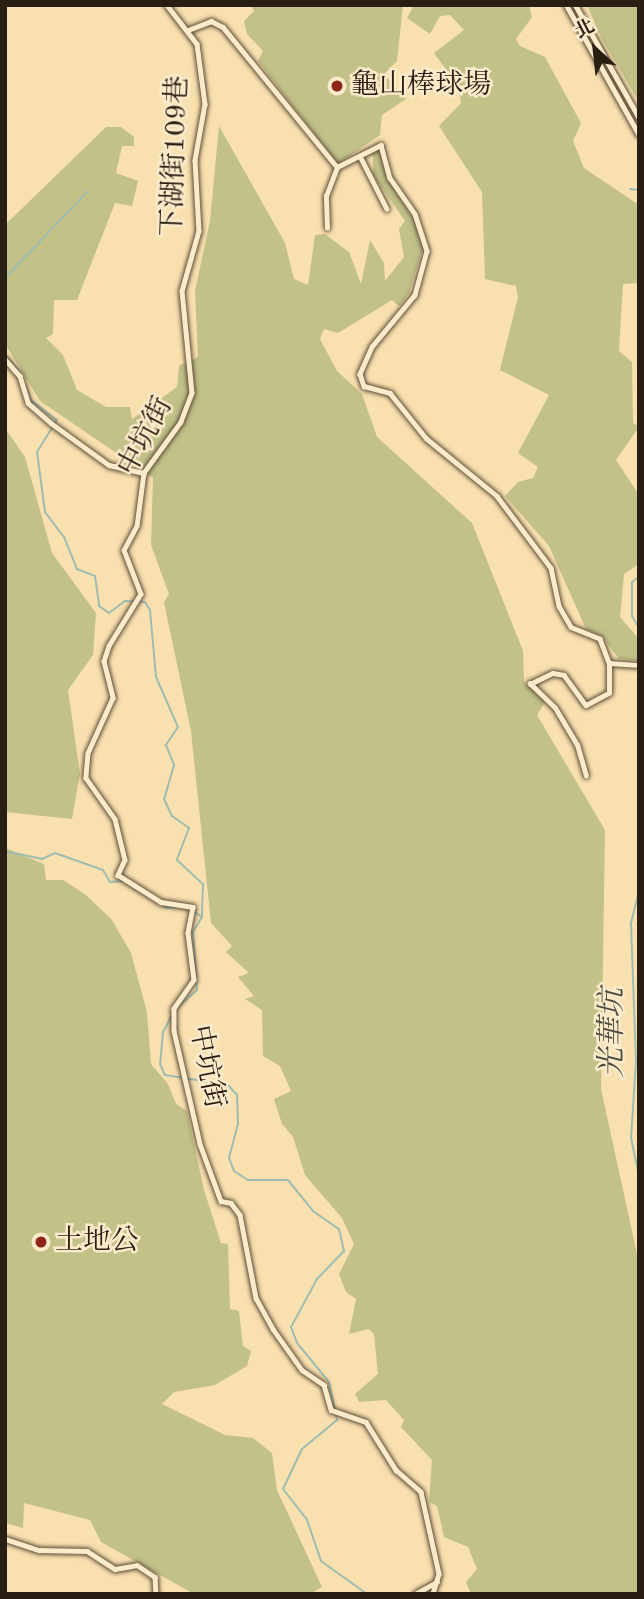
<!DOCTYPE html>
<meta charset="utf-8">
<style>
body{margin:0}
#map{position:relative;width:644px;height:1599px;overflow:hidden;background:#f9e0af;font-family:"Old Standard TT","Noto Serif TC",serif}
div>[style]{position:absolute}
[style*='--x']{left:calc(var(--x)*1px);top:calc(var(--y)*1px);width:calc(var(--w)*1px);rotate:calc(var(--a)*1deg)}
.green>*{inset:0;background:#c1c188}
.stream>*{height:2px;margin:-1px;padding:0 1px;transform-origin:1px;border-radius:1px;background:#9ebcb0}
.roads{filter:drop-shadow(0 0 2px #5e4e39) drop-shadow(0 0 2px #5e4e39)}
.street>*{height:4.5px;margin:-2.25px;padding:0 2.25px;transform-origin:2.25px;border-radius:2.25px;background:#fbebcb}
.secondary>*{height:5px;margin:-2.5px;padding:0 2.5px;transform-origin:2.5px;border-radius:2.5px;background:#fbebcb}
.dots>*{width:19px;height:19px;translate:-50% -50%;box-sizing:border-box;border:4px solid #fbebcb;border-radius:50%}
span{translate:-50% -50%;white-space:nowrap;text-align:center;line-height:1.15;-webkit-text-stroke:5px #fbebcb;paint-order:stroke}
.poi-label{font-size:28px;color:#2a1d12}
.left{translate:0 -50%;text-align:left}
.street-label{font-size:28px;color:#2a1d12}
.water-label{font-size:30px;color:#4d4d41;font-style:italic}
.frame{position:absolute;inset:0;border:7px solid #2a1d12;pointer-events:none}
.north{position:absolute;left:560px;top:14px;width:70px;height:70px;-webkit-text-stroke:5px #fbebcb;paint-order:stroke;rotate:333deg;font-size:19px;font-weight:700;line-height:28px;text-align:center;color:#2a1d12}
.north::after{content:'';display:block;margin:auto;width:24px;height:32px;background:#2a1d12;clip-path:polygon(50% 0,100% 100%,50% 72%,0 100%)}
</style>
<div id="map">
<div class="green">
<div style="clip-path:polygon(251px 5px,403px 5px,397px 61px,384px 74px,406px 99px,382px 115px,380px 135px,338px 164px,258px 61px,263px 51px,247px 34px,244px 21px,254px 11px)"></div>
<div style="clip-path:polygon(414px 5px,529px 5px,532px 17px,516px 39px,520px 46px,545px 57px,581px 123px,573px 141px,584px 168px,639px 205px,639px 283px,623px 284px,619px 351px,632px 362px,633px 423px,639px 427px,616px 460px,639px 495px,639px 564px,624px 574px,620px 617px,639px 639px,639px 661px,619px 659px,602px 636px,586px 629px,549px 546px,505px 496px,518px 482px,533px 478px,538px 467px,518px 453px,549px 395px,500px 370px,518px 297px,516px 286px,485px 279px,482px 192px,439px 126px,461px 103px,458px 86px,434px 53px,464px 30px,450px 15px,440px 16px,430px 34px,407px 18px)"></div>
<div style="clip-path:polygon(587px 5px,639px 5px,639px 102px,602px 39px)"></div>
<div style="clip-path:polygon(219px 126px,285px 243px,294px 279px,308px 285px,315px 235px,325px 234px,349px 252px,361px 284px,370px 240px,384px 263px,385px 281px,404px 257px,399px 229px,405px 221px,373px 175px,373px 156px,365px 153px,378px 146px,383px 152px,389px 180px,417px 225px,423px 247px,409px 294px,399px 306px,392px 300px,338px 333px,324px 329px,320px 339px,337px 371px,362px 394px,377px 437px,472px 523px,523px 651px,524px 681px,545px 702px,537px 715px,605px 830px,601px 1089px,639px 1263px,639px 1594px,471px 1594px,466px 1582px,477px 1569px,468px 1547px,444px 1537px,437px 1506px,429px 1502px,432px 1460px,401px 1427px,404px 1420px,386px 1400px,359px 1402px,355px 1394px,378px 1374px,374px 1334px,369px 1329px,349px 1334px,356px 1299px,346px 1292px,339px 1274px,354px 1244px,342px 1218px,305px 1175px,293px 1137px,282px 1124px,274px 1099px,291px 1091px,280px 1066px,263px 1056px,262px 1010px,245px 999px,254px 996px,238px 977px,249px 973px,226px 952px,232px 946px,211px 923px,191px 731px,164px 602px,169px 594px,151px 545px,153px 478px,40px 401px,5px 344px,5px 225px,106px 127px,121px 127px,134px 137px,134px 146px,122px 146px,116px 173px,138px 181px,132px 206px,115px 203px,77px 300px,54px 300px,53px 334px,46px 338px,63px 355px,77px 390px,106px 407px,130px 407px,132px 419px,177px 387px,179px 366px,198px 357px,195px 291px,210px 221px)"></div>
<div style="clip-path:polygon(5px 428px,25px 457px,52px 553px,96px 613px,93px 655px,68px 690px,80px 774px,72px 819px,5px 812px)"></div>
<div style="clip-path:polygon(5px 848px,44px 864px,46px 880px,63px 880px,86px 895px,112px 920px,131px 953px,147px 1012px,151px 1064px,168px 1084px,176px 1104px,187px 1111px,204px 1190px,221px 1243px,228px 1244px,230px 1309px,239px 1311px,243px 1346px,251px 1351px,247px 1366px,215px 1385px,174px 1392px,162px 1404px,225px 1435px,253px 1438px,272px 1453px,277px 1490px,322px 1587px,310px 1594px,194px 1594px,101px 1542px,90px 1520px,24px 1503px,23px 1528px,5px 1523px)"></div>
</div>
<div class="stream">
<div style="--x:630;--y:189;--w:9;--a:6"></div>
<div style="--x:5;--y:278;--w:119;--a:-46.4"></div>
<div style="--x:5;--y:355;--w:23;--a:50"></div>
<div style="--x:25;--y:385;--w:16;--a:68"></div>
<div style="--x:31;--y:400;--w:33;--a:38"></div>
<div style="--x:57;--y:420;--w:38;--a:122"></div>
<div style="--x:37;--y:452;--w:61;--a:82.4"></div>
<div style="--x:45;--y:512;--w:31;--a:53"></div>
<div style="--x:64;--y:537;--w:35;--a:68"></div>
<div style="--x:77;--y:569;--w:19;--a:21"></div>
<div style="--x:95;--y:576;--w:30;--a:82"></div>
<div style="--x:99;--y:606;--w:12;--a:35"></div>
<div style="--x:109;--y:613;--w:20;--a:-37"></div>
<div style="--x:125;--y:601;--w:20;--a:3"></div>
<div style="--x:145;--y:602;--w:9;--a:58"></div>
<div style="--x:150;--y:610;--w:67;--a:84.9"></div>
<div style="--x:156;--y:677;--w:55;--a:66.3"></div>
<div style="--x:178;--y:727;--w:22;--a:124"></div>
<div style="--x:166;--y:745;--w:22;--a:68"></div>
<div style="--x:174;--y:765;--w:35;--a:106"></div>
<div style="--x:164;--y:799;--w:19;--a:65"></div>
<div style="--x:172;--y:816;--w:21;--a:35"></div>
<div style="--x:189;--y:828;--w:34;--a:111"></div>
<div style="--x:177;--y:860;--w:35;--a:43"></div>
<div style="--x:203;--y:884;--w:33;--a:92"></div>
<div style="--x:202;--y:917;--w:17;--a:121"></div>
<div style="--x:193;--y:932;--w:58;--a:86.1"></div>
<div style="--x:197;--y:990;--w:25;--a:138"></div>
<div style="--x:639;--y:577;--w:9;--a:144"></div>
<div style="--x:632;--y:582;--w:34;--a:90"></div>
<div style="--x:632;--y:616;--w:14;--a:60"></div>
<div style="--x:5;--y:851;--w:38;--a:12"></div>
<div style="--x:42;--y:859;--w:14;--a:-25"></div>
<div style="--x:55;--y:853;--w:51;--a:19.5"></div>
<div style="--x:103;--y:870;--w:14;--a:60"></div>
<div style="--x:110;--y:882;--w:14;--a:-4"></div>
<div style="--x:134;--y:888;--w:38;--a:32"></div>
<div style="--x:166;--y:908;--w:13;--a:-4"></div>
<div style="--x:639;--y:891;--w:34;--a:104"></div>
<div style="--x:631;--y:924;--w:137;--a:87.9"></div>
<div style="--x:636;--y:1061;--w:77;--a:93.7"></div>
<div style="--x:631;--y:1138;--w:38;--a:78"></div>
<div style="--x:193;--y:911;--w:11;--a:34"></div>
<div style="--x:171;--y:1017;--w:17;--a:118"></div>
<div style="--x:163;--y:1032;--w:32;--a:95"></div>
<div style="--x:160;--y:1064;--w:12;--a:66"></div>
<div style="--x:165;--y:1075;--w:64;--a:9"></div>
<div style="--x:228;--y:1085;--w:13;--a:48"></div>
<div style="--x:237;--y:1095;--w:29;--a:88"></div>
<div style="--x:238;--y:1124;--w:35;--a:105"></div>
<div style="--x:229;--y:1158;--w:14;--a:69"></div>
<div style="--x:234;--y:1171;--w:17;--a:33"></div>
<div style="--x:248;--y:1180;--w:40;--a:0"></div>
<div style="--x:288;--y:1180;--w:40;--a:51"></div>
<div style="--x:313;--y:1211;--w:32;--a:35"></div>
<div style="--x:339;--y:1229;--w:23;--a:77"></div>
<div style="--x:344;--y:1251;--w:39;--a:134"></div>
<div style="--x:317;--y:1279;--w:55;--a:118.4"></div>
<div style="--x:291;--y:1327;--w:17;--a:69"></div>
<div style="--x:297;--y:1343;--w:50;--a:50.6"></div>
<div style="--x:329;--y:1382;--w:39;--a:78"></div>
<div style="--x:337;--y:1420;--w:45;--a:140.4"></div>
<div style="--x:302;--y:1449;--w:44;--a:115.4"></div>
<div style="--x:283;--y:1489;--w:39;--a:52"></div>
<div style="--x:307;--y:1520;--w:43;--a:71.1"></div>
<div style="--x:321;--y:1561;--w:57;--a:35.7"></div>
</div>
<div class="roads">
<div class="street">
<div style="--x:167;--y:5;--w:49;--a:52.4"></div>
<div style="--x:197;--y:44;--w:61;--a:82.4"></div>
<div style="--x:205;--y:104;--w:57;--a:100.1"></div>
<div style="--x:195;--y:160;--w:71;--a:86.8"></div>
<div style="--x:199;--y:231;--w:62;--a:105.8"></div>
<div style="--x:182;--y:291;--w:102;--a:84.4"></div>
<div style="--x:192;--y:393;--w:31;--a:111"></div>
<div style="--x:181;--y:422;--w:63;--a:126"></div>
<div style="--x:144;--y:473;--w:53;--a:97.5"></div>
<div style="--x:137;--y:526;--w:27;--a:118"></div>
<div style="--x:124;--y:550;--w:47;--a:68.9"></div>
<div style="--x:141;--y:594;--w:61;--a:121.6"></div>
<div style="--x:109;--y:646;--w:16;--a:108"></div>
<div style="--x:104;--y:661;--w:38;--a:76"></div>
<div style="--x:113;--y:698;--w:60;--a:114.4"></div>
<div style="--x:88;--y:753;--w:25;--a:95"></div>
<div style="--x:86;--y:778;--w:50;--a:54.7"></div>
<div style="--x:115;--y:819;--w:42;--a:76.3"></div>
<div style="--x:125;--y:860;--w:17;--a:115"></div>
<div style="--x:118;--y:875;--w:51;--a:32.1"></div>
<div style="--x:161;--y:902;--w:32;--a:9"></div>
<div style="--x:193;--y:907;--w:26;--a:101"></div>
<div style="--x:188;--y:933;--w:47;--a:82.7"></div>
<div style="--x:194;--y:980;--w:35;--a:125"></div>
<div style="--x:174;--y:1009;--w:22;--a:90"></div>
<div style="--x:174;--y:1031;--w:116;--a:77"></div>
<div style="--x:200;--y:1144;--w:61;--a:69.8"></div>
<div style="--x:221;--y:1201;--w:10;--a:11"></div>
<div style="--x:231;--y:1203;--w:15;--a:53"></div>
<div style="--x:240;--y:1215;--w:85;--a:79.1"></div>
<div style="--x:256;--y:1298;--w:35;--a:61"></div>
<div style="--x:273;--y:1329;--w:50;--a:54.7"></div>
<div style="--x:302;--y:1370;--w:27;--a:34"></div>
<div style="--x:324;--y:1385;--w:26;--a:74"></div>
<div style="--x:331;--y:1410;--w:37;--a:19"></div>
<div style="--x:366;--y:1422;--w:57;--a:58"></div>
<div style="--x:396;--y:1470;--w:33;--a:41"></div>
<div style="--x:421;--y:1492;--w:84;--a:77.6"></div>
<div style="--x:439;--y:1574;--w:21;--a:107"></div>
<div style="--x:188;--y:30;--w:25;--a:-21"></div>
<div style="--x:211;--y:21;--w:13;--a:27"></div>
<div style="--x:223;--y:27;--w:181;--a:50.8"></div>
<div style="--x:360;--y:156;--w:59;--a:63"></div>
<div style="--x:337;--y:167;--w:49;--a:-26.6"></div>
<div style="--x:381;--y:145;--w:34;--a:75"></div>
<div style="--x:390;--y:178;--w:44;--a:55.2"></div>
<div style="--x:415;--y:214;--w:39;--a:72"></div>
<div style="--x:427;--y:251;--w:46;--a:105.3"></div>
<div style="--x:415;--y:295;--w:67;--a:129.6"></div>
<div style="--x:372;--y:347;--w:30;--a:114"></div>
<div style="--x:360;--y:374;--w:13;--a:72"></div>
<div style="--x:364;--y:386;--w:27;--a:15"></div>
<div style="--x:390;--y:393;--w:58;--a:51.3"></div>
<div style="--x:426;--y:438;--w:92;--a:39.2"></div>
<div style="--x:497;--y:496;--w:90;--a:53.1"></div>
<div style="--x:551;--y:568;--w:39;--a:78"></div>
<div style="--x:559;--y:606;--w:24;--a:60"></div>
<div style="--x:571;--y:627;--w:31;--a:22"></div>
<div style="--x:600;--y:639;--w:26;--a:69"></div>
<div style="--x:327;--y:228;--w:32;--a:-92"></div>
<div style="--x:326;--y:196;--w:31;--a:-69"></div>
<div style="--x:5;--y:359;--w:23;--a:49"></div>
<div style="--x:20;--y:376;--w:28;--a:73"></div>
<div style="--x:28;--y:403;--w:30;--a:41"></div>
<div style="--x:51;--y:423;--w:72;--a:35.9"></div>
<div style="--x:109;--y:465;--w:36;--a:13"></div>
<div style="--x:586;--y:776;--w:32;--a:-106"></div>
<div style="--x:577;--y:745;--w:43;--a:-120.7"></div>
<div style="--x:555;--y:708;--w:35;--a:-136"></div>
<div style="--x:530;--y:684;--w:25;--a:-26"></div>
<div style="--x:553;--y:673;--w:11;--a:10"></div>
<div style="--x:564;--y:675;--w:37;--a:54"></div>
<div style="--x:586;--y:705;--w:26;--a:-28"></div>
<div style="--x:609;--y:693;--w:30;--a:-90"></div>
<div style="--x:609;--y:663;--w:30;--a:4"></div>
<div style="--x:5;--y:1539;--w:36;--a:18"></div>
<div style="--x:39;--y:1550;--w:48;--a:1.2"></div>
<div style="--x:87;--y:1551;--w:33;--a:33"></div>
<div style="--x:115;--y:1569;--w:22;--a:-10"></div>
<div style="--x:137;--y:1565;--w:22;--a:34"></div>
<div style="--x:155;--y:1577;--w:17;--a:87"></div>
<div style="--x:415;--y:1594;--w:25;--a:-29"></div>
</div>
<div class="secondary">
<div style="--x:566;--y:5;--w:149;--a:60.7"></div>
<div style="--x:575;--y:5;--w:130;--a:60.5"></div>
</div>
</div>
<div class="dots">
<div style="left:337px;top:86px;background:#8f2418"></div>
<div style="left:41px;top:1242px;background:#8f2418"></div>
</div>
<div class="poi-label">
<span class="left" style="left:351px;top:86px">龜山棒球場</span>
<span class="left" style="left:55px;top:1242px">土地公</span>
</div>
<div class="street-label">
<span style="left:176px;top:156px;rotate:-88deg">下湖街109巷</span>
<span style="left:146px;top:437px;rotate:-62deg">中坑街</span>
<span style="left:206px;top:1067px;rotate:79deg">中坑街</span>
</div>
<div class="water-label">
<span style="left:613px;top:1033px;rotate:-90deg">光華坑</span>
</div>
<div class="frame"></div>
<div class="north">北</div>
</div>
